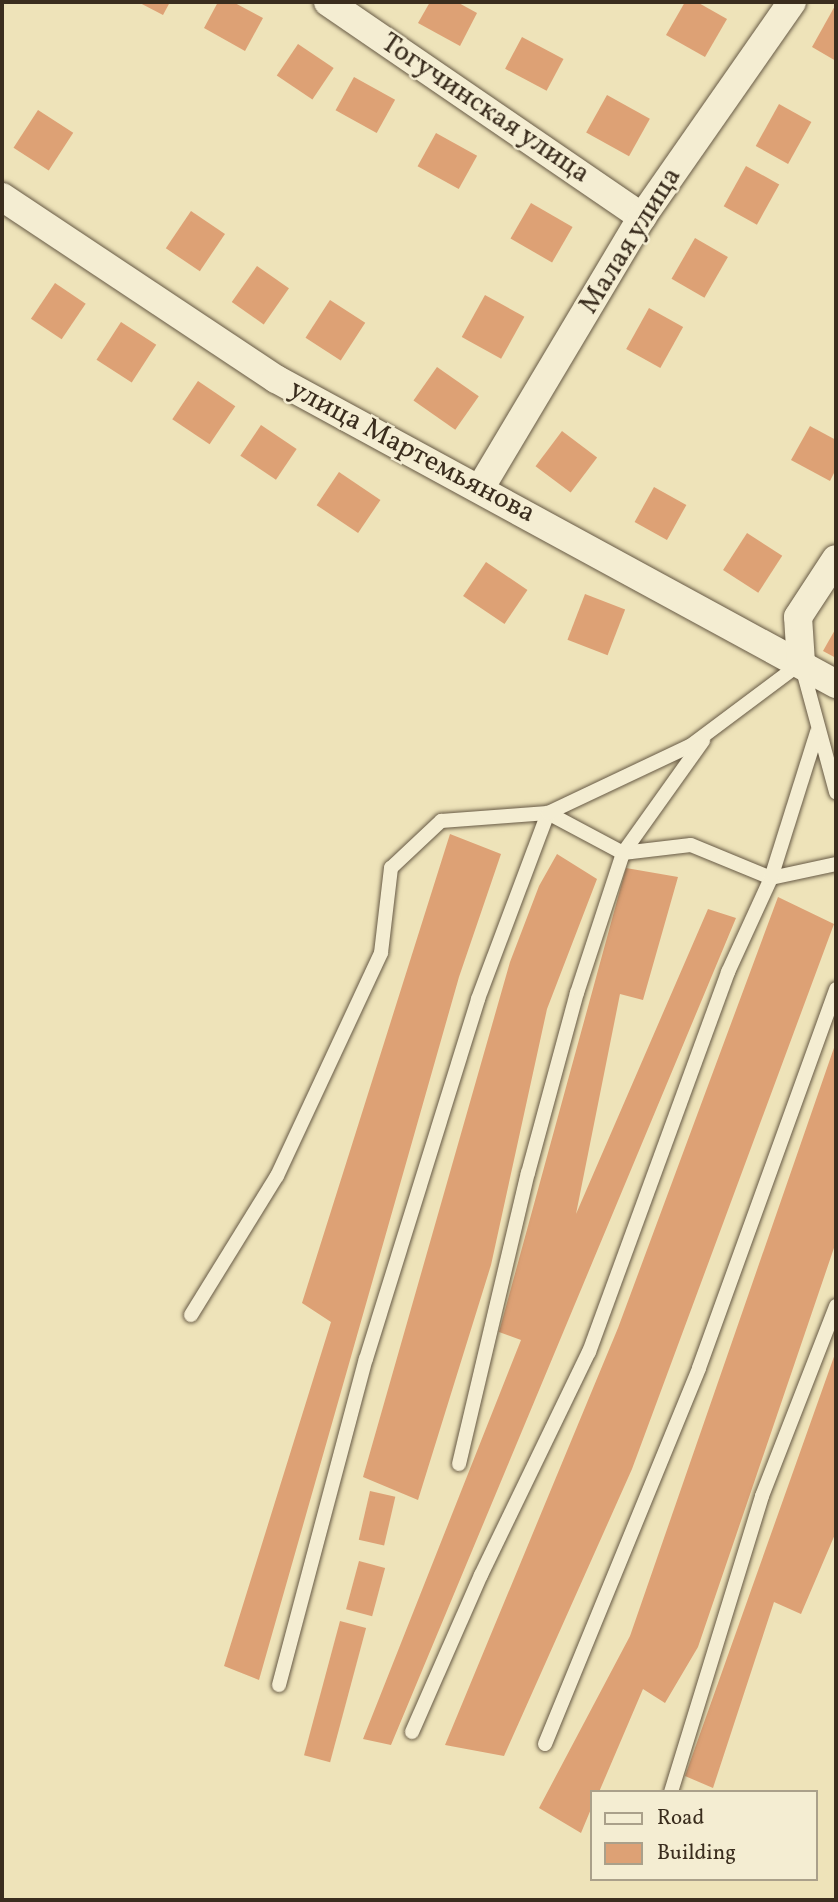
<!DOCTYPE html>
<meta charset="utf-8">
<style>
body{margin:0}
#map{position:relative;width:838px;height:1902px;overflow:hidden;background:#eee3b9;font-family:Vollkorn,serif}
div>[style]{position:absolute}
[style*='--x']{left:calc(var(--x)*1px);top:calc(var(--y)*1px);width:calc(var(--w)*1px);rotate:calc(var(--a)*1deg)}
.building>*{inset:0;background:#dda175;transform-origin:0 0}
.roads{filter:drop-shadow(0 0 2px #675a45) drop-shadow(0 0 2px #675a45)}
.service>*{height:14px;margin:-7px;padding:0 7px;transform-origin:7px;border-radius:7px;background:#f4edd2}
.minor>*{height:28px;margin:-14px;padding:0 14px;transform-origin:14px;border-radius:14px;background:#f4edd2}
span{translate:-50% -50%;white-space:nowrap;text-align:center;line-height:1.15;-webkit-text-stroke:5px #f4edd2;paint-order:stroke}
.street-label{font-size:28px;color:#3a2d1e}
.frame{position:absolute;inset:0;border:4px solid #3a2d1e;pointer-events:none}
.legend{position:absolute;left:590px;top:1790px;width:228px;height:91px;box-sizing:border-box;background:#f4edd2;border:2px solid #aaa08a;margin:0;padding:9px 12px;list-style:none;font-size:21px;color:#3a2d1e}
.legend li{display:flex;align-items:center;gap:14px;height:35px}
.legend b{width:35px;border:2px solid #aaa08a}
</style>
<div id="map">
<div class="building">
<div style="clip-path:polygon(138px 2px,170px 2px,163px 15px)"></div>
<div style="clip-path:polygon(218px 2px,233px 2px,263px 18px,245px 51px,204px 28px)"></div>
<div style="clip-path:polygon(430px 2px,457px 2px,477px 13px,460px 46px,418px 23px)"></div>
<div style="clip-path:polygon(685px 2px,697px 2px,727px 19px,705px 57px,666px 35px)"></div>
<div style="clip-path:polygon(836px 4px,836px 61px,812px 47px)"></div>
<div style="left:522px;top:37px;width:47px;height:36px;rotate:28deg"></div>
<div style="left:298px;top:44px;width:43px;height:38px;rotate:34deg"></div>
<div style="left:354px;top:77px;width:47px;height:38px;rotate:29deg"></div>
<div style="left:607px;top:95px;width:49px;height:43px;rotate:29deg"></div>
<div style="left:779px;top:104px;width:37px;height:48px;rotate:29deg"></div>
<div style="left:38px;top:110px;width:42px;height:45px;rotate:33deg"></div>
<div style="left:436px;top:133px;width:47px;height:38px;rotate:29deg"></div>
<div style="left:746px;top:166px;width:38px;height:46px;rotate:29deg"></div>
<div style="left:531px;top:203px;width:48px;height:41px;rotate:30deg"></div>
<div style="left:191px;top:211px;width:41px;height:45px;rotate:34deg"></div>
<div style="left:695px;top:238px;width:38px;height:47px;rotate:30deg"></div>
<div style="left:257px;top:266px;width:39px;height:44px;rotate:35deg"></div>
<div style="left:55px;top:283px;width:37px;height:43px;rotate:34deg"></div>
<div style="left:485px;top:295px;width:45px;height:48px;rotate:29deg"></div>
<div style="left:330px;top:300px;width:42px;height:45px;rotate:33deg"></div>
<div style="left:649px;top:308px;width:39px;height:47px;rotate:29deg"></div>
<div style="left:121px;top:322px;width:42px;height:45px;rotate:33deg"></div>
<div style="left:437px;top:367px;width:51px;height:41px;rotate:35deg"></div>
<div style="left:198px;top:381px;width:45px;height:46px;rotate:34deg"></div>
<div style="left:261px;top:425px;width:43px;height:37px;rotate:34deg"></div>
<div style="clip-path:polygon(810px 426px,836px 440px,836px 469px,830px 481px,791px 460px)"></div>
<div style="left:562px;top:431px;width:44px;height:44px;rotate:37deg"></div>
<div style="left:339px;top:472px;width:50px;height:40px;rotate:34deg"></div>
<div style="left:654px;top:487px;width:37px;height:40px;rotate:29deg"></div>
<div style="left:747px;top:533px;width:42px;height:44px;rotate:33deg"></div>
<div style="left:486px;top:562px;width:50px;height:41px;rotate:34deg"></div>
<div style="left:585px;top:594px;width:43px;height:49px;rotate:21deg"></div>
<div style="clip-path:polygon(836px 628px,836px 658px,823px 651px)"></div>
<div style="clip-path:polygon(450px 834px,501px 854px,459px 977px,259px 1680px,224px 1666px,331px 1322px,302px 1303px)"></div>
<div style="clip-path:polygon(557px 854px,597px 879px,547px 1009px,491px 1265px,418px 1500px,363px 1477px,510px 962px,539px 886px)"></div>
<div style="clip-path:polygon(626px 868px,678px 877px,643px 1000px,620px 994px,576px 1214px,708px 909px,736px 918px,391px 1745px,363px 1739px,521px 1340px,499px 1332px)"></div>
<div style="clip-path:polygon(778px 897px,834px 924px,632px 1469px,504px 1756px,445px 1745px,618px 1328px)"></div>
<div style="clip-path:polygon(836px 1042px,836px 1242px,698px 1647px,665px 1703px,643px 1689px,599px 1792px,591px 1792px,591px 1809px,581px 1833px,539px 1808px,630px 1636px)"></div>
<div style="clip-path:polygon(836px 1351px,836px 1532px,801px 1614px,774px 1602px,713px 1788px,685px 1776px)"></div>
<div style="left:370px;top:1491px;width:26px;height:50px;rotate:13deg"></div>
<div style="left:359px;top:1561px;width:27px;height:50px;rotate:15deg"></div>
<div style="left:340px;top:1621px;width:27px;height:139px;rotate:15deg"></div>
</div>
<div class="roads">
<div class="service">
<div style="--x:191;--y:1315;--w:163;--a:-58.3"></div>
<div style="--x:277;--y:1176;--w:246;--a:-65"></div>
<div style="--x:381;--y:953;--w:86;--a:-83.3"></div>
<div style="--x:391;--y:868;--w:69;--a:-43.2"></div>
<div style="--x:441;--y:821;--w:107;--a:-4.3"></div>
<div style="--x:548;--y:813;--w:85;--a:28.1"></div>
<div style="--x:623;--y:853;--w:68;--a:-6.7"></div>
<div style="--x:691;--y:845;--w:87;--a:22.4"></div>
<div style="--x:771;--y:878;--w:66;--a:-12.2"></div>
<div style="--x:459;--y:1464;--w:299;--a:-76.7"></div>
<div style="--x:528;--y:1173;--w:187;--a:-74.8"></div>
<div style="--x:577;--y:993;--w:147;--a:-71.8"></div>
<div style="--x:623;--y:853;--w:138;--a:-54.5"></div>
<div style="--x:279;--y:1685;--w:337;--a:-75.1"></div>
<div style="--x:366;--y:1359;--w:377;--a:-72.7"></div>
<div style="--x:478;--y:999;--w:199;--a:-69.4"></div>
<div style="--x:548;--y:813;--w:157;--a:-25.3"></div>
<div style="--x:690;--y:746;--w:139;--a:-36.8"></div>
<div style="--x:801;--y:663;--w:134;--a:74.8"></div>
<div style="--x:412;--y:1732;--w:171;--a:-66.3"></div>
<div style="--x:481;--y:1575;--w:248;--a:-64.2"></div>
<div style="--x:589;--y:1352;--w:405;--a:-69.9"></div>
<div style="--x:728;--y:972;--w:103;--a:-65.4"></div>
<div style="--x:771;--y:878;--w:153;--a:-72.5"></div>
<div style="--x:545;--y:1744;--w:406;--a:-67.7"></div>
<div style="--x:699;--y:1368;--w:403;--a:-70.1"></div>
<div style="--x:671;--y:1792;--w:310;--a:-72.9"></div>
<div style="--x:762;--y:1496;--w:204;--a:-68.7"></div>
</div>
<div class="minor">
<div style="--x:328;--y:2;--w:381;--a:34.4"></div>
<div style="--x:2;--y:197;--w:329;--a:33.6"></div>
<div style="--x:276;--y:379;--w:638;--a:28.57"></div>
<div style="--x:481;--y:487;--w:314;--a:-59.2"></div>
<div style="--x:642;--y:217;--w:262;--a:-55.1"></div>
<div style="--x:801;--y:663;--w:46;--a:-93.7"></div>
<div style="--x:798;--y:617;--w:69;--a:-56.8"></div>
</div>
</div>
<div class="street-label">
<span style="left:485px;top:109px;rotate:34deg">Тогучинская улица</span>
<span style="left:631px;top:241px;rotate:-58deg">Малая улица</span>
<span style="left:412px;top:452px;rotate:28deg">улица Мартемьянова</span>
</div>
<div class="frame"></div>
<ul class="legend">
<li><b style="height:9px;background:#f4edd2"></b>Road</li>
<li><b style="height:19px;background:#dda175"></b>Building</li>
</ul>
</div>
